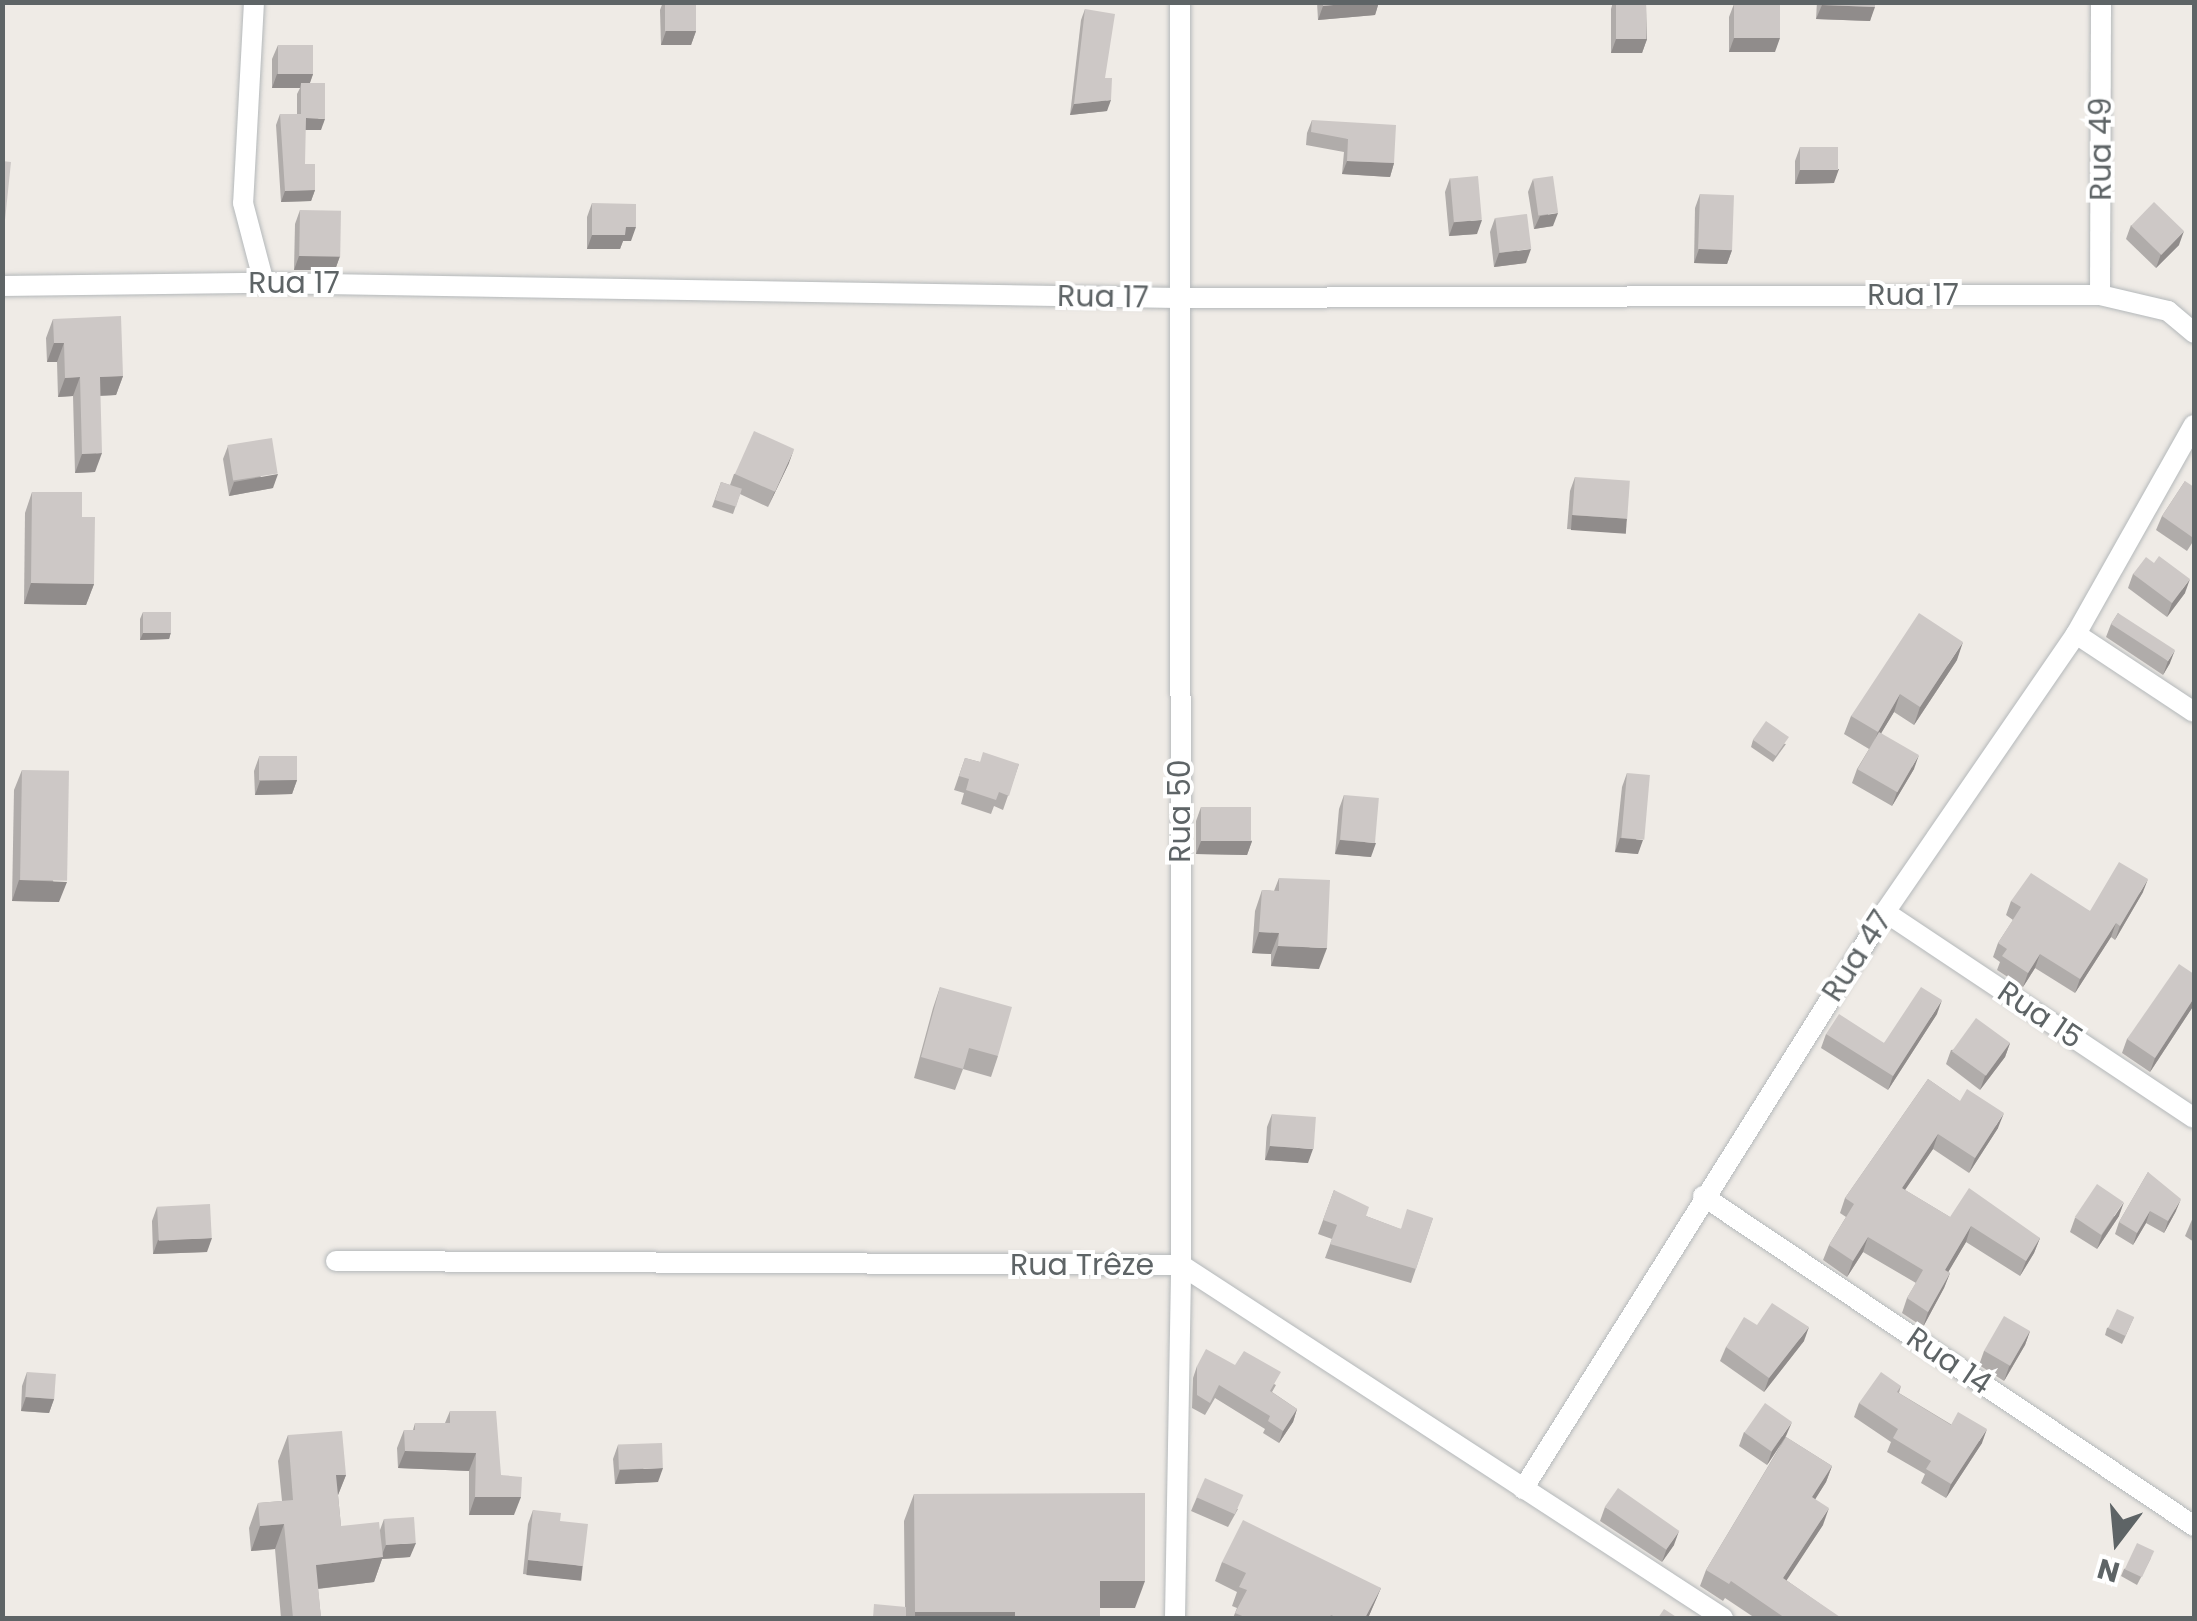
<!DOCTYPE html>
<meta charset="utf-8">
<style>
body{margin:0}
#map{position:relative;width:2197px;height:1621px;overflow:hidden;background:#efebe6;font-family:Poppins,sans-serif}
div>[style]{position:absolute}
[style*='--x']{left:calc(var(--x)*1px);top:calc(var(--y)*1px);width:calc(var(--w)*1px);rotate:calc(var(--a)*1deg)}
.roads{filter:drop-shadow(0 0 2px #b4b8ba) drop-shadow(0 0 2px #b4b8ba)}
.street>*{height:20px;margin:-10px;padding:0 10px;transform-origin:10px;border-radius:10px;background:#fff}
.wall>*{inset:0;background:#b0acaa}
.shaded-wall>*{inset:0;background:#908c8b;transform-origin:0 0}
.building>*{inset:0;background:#cdc8c6;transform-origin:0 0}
span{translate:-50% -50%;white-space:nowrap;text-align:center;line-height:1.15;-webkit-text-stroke:8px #fff;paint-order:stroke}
.street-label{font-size:30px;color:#5e6466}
.frame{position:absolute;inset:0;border:5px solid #5e6466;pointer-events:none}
.north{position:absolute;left:2067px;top:1491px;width:100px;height:100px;-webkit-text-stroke:8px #fff;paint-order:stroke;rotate:196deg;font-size:28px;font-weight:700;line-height:40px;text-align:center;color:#5e6466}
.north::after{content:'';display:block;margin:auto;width:35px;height:45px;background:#5e6466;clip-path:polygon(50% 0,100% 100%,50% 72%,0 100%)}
</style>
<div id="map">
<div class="roads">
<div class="street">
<div style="--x:254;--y:2;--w:201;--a:93.1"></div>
<div style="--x:243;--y:203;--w:83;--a:75.3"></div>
<div style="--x:2;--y:286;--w:262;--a:-0.7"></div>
<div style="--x:264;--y:283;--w:914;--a:0.94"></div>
<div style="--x:1178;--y:298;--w:922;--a:-0.19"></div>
<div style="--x:2100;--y:295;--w:70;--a:13.2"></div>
<div style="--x:2168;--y:311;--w:34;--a:40"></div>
<div style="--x:2100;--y:295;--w:293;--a:-89.8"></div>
<div style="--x:2076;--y:634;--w:141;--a:33.5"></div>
<div style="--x:1885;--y:912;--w:371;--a:33.7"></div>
<div style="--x:1703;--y:1196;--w:592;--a:33.9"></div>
<div style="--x:336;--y:1261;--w:845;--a:0.27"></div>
<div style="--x:1181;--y:1265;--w:647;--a:33.08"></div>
<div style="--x:1523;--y:1489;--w:681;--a:-57.9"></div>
<div style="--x:1885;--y:912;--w:337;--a:-55.5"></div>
<div style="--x:2076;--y:634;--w:240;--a:-60.6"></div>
<div style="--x:1175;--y:1618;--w:353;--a:-89"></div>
<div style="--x:1181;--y:1265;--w:1263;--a:-90.05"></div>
</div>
</div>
<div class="wall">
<div style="clip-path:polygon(663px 2px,696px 2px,696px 31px,691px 45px,661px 45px,660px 10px)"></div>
<div style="clip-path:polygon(1317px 2px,1379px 2px,1375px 15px,1318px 20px)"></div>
<div style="clip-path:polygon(1613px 2px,1646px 2px,1647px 39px,1642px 53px,1611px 53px,1611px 9px)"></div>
<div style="clip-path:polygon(1817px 2px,1875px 2px,1870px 21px,1816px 19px)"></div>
<div style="clip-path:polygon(1734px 4px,1775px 52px,1729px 52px,1729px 17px)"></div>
<div style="clip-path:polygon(1085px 9px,1105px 78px,1107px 111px,1070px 115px,1081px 20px)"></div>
<div style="clip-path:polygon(278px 45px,313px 74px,310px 83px,321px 130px,305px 130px,305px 164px,315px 190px,311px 201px,281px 202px,276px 125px,280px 114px,297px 114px,297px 94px,300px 88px,272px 88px,272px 59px)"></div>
<div style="clip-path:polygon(1312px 120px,1394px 163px,1390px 177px,1342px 174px,1344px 152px,1306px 145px,1307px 133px)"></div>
<div style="clip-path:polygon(1800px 147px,1834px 183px,1795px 184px,1795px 161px)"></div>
<div style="clip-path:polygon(1450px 178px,1477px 234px,1449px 236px,1445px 192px)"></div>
<div style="clip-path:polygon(1533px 179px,1553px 226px,1534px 229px,1528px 192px)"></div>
<div style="clip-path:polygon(1700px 194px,1732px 250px,1727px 264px,1694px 263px,1695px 208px)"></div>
<div style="clip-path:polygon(592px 203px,631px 241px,623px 241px,620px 249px,587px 249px,587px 217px)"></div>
<div style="clip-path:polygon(300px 210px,340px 256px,335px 270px,294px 270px,295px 224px)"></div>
<div style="clip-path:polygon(1495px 218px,1526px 263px,1494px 267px,1490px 232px)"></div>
<div style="clip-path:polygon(2131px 225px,2179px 245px,2156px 268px,2126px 239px)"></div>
<div style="clip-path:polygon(53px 319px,123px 376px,116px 395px,100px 396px,95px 472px,75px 473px,73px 396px,58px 397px,57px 362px,47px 362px,46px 338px)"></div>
<div style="clip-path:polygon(228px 446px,273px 488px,229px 496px,223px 459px)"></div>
<div style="clip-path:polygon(789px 463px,768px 507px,740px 494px,733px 514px,712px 507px,721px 482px,730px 485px,734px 474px)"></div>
<div style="clip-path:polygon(1575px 477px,1627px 519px,1622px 533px,1567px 529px,1570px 491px)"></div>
<div style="clip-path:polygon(2185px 481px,2194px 540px,2187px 551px,2156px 530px,2162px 516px)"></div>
<div style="clip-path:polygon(32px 492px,82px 517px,94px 584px,86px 605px,24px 604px,25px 513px)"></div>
<div style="clip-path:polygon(2154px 563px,2185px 593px,2167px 617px,2128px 588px,2133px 574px)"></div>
<div style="clip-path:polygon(143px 612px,171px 632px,169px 639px,140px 640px,140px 619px)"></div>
<div style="clip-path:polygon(2118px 613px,2170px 663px,2163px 675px,2106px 637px,2111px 624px)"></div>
<div style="clip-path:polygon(1957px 660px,1914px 725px,1894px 712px,1881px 733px,1914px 769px,1892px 806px,1852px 783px,1857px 769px,1869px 749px,1844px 734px,1851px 716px)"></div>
<div style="clip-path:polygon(1753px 740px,1786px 744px,1773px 762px,1751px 747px)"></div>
<div style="clip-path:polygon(259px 757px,297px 780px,292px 794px,255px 795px,254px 771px)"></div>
<div style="clip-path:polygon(965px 758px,980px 762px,1019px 764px,1003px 810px,994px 806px,991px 814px,961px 804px,964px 793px,954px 790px)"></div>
<div style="clip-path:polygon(22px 770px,59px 902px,12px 901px,14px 790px)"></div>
<div style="clip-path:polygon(1627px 773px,1638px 854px,1615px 852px,1622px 787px)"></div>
<div style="clip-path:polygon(1344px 795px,1371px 857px,1335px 854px,1339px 809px)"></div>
<div style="clip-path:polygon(1201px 807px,1252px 841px,1247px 855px,1196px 854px,1196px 821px)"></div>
<div style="clip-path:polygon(1279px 878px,1319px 969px,1271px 966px,1271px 954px,1252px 953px,1255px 911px,1262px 890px,1274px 891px)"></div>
<div style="clip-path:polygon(2143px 892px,2115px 940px,2111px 937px,2075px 993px,2035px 968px,2023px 987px,1997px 970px,2000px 962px,1993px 957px,1998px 943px,2013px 920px,2006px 915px,2011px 901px,2090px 911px)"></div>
<div style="clip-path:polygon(2194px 974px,2194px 1005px,2150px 1072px,2122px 1053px,2127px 1039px)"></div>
<div style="clip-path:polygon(940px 987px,998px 1056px,991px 1077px,963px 1069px,955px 1090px,914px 1078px,933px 1008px)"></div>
<div style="clip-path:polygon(1937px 1014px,1888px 1090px,1821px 1048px,1826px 1034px,1884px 1043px)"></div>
<div style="clip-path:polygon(2010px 1043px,2005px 1057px,1980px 1090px,1946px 1064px,1951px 1050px)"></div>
<div style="clip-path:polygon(1928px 1079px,1998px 1128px,1969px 1173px,1933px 1149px,1905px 1190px,1950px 1217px,2040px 1238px,2034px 1253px,2020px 1276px,1966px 1242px,1948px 1272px,1950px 1273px,1944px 1288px,1923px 1327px,1902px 1313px,1907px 1298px,1916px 1283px,1863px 1252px,1847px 1277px,1823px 1260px,1829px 1245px,1846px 1217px,1840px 1213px,1845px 1198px)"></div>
<div style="clip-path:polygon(1272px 1114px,1308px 1163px,1265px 1160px,1267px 1127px)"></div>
<div style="clip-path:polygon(2148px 1172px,2176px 1211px,2164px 1233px,2146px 1223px,2133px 1245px,2115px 1234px,2119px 1222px)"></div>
<div style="clip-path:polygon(1334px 1190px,1366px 1216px,1400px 1229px,1433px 1218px,1411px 1283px,1325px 1258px,1332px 1239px,1318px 1234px)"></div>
<div style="clip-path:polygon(157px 1207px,207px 1252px,153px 1254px,152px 1221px)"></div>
<div style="clip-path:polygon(2194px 1215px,2194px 1242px,2185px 1236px)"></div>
<div style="clip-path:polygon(2119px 1216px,2097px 1249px,2070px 1232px,2075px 1218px)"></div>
<div style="clip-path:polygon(2134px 1317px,2122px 1344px,2105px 1335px,2107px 1328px)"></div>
<div style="clip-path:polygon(1757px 1325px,1804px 1341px,1764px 1392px,1720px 1361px,1726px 1347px)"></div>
<div style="clip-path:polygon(2030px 1331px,2025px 1345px,2004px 1381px,1979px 1365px,1984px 1351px)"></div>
<div style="clip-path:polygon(1235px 1365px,1276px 1385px,1272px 1392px,1297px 1409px,1293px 1422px,1279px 1443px,1263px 1433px,1265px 1429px,1215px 1398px,1205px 1415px,1192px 1408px,1193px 1378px,1197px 1366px)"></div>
<div style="clip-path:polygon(27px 1372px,54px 1399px,49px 1413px,21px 1411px,22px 1386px)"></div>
<div style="clip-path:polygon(1901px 1386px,1899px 1393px,1982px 1443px,1946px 1498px,1921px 1483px,1925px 1474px,1887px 1452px,1891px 1442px,1854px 1417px,1859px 1403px)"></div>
<div style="clip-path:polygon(450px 1411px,501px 1475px,514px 1515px,469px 1515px,469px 1471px,398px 1468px,397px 1448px,404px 1430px,413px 1430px,415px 1423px,445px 1423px)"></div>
<div style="clip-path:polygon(1744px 1432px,1786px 1437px,1832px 1466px,1826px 1482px,1815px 1499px,1823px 1525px,1786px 1580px,1840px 1618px,1755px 1618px,1725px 1598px,1723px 1601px,1700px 1586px,1706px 1570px,1782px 1443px,1767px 1465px,1739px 1446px)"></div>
<div style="clip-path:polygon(288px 1435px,346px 1475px,338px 1495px,341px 1526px,380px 1530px,384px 1519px,410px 1557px,382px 1559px,374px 1582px,318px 1589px,321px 1618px,281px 1618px,275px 1549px,251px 1551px,249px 1528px,258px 1503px,282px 1501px,278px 1461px)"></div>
<div style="clip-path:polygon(618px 1445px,658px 1482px,615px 1484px,613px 1459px)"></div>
<div style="clip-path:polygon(914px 1494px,1135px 1608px,1100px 1608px,1100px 1618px,873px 1618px,905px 1607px,904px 1521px)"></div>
<div style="clip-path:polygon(1197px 1497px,1238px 1509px,1228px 1527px,1191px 1511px)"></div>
<div style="clip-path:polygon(1605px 1507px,1674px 1545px,1662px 1562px,1600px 1521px)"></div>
<div style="clip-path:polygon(533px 1510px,560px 1521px,578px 1580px,523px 1574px,528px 1524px)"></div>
<div style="clip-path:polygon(2151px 1558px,2137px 1585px,2121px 1576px,2124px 1569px)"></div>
<div style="clip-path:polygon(1222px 1562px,1381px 1588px,1368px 1618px,1233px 1618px,1237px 1608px,1232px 1606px,1237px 1592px,1215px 1581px)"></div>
</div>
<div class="shaded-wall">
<div style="clip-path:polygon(1364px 2px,1379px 2px,1375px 15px,1318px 20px,1323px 6px)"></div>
<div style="clip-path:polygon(1822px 5px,1875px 7px,1870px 21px,1816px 19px)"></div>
<div style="clip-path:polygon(666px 31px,696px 31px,691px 45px,661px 45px)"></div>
<div style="clip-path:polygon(1734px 38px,1780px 38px,1775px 52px,1729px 52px)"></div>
<div style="clip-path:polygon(1616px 39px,1647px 39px,1642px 53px,1611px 53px)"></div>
<div style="clip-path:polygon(277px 74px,313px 74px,308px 88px,301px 83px,300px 88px,272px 88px)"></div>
<div style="clip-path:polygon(1111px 100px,1107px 111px,1070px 115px,1074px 104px)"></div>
<div style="clip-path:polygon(306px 118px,325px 119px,321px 130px,301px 130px)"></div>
<div style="clip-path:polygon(1347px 161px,1394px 163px,1390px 177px,1342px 174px)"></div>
<div style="clip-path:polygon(1839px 169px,1834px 183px,1795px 184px,1800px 170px)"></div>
<div style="clip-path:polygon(315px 190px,311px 201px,281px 202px,285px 191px)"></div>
<div style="clip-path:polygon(1558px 213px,1553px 226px,1534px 229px,1540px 216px)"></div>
<div style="clip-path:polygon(1482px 220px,1477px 234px,1449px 236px,1454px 222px)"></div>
<div style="clip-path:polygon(626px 227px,636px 227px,631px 241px,623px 241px,620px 249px,587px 249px,592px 235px)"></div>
<div style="clip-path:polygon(2184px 231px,2179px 245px,2156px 268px,2161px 254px)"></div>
<div style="clip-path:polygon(1531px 249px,1526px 263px,1494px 267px,1499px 253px)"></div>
<div style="clip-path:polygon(1699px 249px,1732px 250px,1727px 264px,1694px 263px)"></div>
<div style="clip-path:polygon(299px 256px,340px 256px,335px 270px,294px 270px)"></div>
<div style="clip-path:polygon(54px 343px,64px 343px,57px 362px,47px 362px)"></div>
<div style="clip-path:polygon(123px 376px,116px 395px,93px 396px,100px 377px)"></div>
<div style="clip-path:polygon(80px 377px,73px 396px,58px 397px,65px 378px)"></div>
<div style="clip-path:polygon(794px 449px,789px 463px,768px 507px,774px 493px)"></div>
<div style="clip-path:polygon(102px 453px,95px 472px,75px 473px,82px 454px)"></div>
<div style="clip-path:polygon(278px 474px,273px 488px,229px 496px,234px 482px)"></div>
<div style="left:1572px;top:515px;width:55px;height:15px;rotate:4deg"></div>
<div style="clip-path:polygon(2190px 579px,2185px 593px,2167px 617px,2172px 603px)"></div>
<div style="clip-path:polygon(31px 583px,94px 584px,86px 605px,24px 604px)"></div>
<div style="clip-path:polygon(171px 632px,169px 639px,140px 640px,143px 633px)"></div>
<div style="clip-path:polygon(1963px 642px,1957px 660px,1914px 725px,1920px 707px)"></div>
<div style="clip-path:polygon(2175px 650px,2170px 663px,2163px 675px,2168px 661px)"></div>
<div style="clip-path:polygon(1900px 694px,1894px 712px,1871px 750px,1878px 732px)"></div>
<div style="clip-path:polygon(1919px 755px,1914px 769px,1892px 806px,1897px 792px)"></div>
<div style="clip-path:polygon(297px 780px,292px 794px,255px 795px,260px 781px)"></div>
<div style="clip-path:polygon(1620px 838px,1643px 840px,1638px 854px,1615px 852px)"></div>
<div style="clip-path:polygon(1340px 840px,1376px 843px,1371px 857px,1335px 854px)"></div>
<div style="clip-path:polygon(1201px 841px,1252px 841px,1247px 855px,1196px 854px)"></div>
<div style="clip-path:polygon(2148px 879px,2143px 892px,2115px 940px,2120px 926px)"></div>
<div style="clip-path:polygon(19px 880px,67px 882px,59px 902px,12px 901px)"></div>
<div style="clip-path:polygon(2116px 923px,2111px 937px,2075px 993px,2080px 979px)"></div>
<div style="clip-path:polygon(1259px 932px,1279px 933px,1271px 954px,1252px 953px)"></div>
<div style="clip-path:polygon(1278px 946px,1327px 948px,1319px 969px,1271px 966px)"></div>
<div style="clip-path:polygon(2040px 954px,2035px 968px,2023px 987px,2028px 973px)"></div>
<div style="clip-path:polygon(2194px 998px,2194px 1005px,2150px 1072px,2155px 1058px)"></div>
<div style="clip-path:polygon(1942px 1000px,1937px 1014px,1888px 1090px,1893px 1076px)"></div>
<div style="clip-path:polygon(2010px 1043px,2005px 1057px,1980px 1090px,1985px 1076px)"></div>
<div style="clip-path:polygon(2004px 1113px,1998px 1128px,1969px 1173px,1975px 1158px)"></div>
<div style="clip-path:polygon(1938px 1134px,1933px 1149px,1896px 1203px,1902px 1188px)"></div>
<div style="clip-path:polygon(1270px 1146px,1313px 1149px,1308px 1163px,1265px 1160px)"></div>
<div style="clip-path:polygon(2181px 1199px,2176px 1211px,2164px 1233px,2168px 1221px)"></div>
<div style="clip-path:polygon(2124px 1202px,2119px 1216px,2097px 1249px,2102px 1235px)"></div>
<div style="clip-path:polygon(2150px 1211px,2146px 1223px,2133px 1245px,2137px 1233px)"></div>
<div style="clip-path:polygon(1971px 1226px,1966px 1242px,1940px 1286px,1945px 1270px)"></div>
<div style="clip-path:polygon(1868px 1237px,1863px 1252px,1847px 1277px,1853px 1261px)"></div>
<div style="clip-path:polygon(212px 1238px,207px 1252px,153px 1254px,158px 1240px)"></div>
<div style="clip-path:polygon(2040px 1238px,2034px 1253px,2020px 1276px,2026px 1261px)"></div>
<div style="clip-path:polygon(1950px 1273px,1944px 1288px,1923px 1327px,1928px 1312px)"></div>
<div style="clip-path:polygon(1809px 1327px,1804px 1341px,1764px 1392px,1769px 1378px)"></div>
<div style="clip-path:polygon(2030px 1331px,2025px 1345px,2004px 1381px,2009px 1367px)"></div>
<div style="clip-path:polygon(26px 1397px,54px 1399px,49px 1413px,21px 1411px)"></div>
<div style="clip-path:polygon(1297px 1409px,1293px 1422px,1279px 1443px,1283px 1431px)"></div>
<div style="clip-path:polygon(1792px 1422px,1786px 1436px,1767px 1465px,1772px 1451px)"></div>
<div style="clip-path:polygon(1987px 1429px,1982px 1443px,1946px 1498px,1951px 1484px)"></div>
<div style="clip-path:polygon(405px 1451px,476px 1453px,469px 1471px,398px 1468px)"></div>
<div style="clip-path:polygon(1832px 1466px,1826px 1482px,1806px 1514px,1812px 1497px)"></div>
<div style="clip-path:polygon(663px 1468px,658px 1482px,615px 1484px,620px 1470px)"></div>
<div style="clip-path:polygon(336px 1475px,346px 1475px,336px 1500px)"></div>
<div style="clip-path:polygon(475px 1497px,521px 1497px,514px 1515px,469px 1515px)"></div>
<div style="clip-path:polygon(1829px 1508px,1823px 1525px,1777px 1595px,1783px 1578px)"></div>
<div style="clip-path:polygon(284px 1524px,275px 1549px,251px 1551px,260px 1526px)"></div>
<div style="clip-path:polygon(1679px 1531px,1674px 1545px,1662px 1562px,1667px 1548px)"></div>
<div style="clip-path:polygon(416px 1543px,410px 1557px,382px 1559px,374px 1582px,307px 1590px,316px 1565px,381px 1557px,386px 1545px)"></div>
<div style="left:528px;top:1560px;width:55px;height:15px;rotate:6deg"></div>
<div style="clip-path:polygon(1100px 1581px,1145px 1581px,1135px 1608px,1090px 1608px)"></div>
<div style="clip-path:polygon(1381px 1588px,1368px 1618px,1365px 1618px)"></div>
<div style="left:915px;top:1612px;width:100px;height:6px"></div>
</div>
<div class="building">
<div style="left:665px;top:2px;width:31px;height:29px"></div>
<div style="clip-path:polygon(1323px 2px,1364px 2px,1323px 6px)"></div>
<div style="left:1616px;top:2px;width:30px;height:37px"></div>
<div style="clip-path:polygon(1822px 2px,1875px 2px,1875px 7px,1822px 5px)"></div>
<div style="left:1734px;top:4px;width:46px;height:34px"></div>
<div style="clip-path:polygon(1085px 9px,1115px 14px,1105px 78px,1112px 78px,1111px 100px,1074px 104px)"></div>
<div style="left:278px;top:45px;width:35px;height:29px"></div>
<div style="clip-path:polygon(301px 83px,325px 83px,325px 119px,306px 118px,305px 164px,315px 164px,315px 190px,285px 191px,280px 114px,301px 114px)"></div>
<div style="clip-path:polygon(1312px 120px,1396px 125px,1394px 163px,1347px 161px,1348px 139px,1311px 132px)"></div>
<div style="left:1800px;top:147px;width:38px;height:23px"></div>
<div style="clip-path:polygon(2px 161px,11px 162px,4px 230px,2px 230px)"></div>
<div style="left:1478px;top:176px;width:44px;height:28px;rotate:85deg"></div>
<div style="left:1553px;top:176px;width:37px;height:20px;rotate:82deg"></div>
<div style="left:1700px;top:194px;width:34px;height:55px;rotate:2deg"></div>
<div style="left:2154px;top:202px;width:42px;height:33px;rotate:44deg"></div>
<div style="clip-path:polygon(592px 203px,636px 204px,636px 227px,626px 227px,625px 235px,592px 235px)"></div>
<div style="left:300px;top:210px;width:41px;height:46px;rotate:1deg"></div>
<div style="left:1527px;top:214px;width:35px;height:32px;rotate:83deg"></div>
<div style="clip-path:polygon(121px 316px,123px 376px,100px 377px,102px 453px,82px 454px,80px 377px,65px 378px,64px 343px,54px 343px,53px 319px)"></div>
<div style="left:754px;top:431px;width:44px;height:47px;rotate:24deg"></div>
<div style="left:272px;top:438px;width:36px;height:45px;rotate:81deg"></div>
<div style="left:1575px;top:477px;width:55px;height:38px;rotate:4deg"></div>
<div style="clip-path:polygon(2185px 481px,2194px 487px,2194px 533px,2192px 537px,2162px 516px)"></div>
<div style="left:721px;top:482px;width:22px;height:19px;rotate:18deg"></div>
<div style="clip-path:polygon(32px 492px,82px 492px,82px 517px,95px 517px,94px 584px,31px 583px)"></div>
<div style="clip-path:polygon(2159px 556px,2190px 579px,2172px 603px,2133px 574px,2146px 557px,2154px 563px)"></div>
<div style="left:143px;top:612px;width:28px;height:21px"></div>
<div style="clip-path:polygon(1919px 613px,1963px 642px,1920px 707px,1900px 694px,1878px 732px,1851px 716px)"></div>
<div style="left:2118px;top:613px;width:68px;height:13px;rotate:33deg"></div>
<div style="left:1766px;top:721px;width:28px;height:23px;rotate:35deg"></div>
<div style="left:1879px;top:732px;width:46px;height:43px;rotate:30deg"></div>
<div style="clip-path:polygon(983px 752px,1019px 764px,1009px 796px,999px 792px,996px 800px,966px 790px,969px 779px,959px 776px,965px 758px,980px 762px)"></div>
<div style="left:297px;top:756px;width:24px;height:38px;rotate:90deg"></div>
<div style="left:22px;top:770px;width:47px;height:110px;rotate:1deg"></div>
<div style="left:1627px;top:773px;width:23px;height:65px;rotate:5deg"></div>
<div style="left:1344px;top:795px;width:35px;height:45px;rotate:5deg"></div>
<div style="left:1201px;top:807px;width:50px;height:34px"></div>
<div style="clip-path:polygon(2119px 862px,2148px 879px,2120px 926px,2116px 923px,2080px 979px,2040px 954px,2028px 973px,2002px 956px,2007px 949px,1998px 943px,2021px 907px,2011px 901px,2031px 873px,2090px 911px)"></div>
<div style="clip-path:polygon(1279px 878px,1330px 880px,1327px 948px,1278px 946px,1279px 933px,1259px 932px,1262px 890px,1279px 891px)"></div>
<div style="clip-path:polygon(2179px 964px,2194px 974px,2194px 998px,2155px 1058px,2127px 1039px)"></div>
<div style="clip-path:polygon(940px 987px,1012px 1007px,998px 1056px,969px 1048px,963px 1069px,921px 1057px)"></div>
<div style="clip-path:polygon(1921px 987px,1942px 1000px,1893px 1076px,1826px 1034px,1839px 1014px,1884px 1043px)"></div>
<div style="left:1976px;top:1018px;width:42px;height:41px;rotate:36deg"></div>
<div style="clip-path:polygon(1928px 1079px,1960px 1101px,1967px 1089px,2004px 1113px,1975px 1158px,1938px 1134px,1902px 1188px,1950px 1217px,1969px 1188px,2040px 1238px,2026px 1261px,1971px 1226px,1945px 1270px,1950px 1273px,1928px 1312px,1907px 1298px,1923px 1270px,1868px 1237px,1853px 1261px,1829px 1245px,1854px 1204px,1845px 1198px)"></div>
<div style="left:1272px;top:1114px;width:44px;height:32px;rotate:4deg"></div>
<div style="clip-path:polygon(2148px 1172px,2181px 1199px,2168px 1221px,2150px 1211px,2137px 1233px,2119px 1222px)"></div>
<div style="left:2097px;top:1184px;width:32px;height:40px;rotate:34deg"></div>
<div style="clip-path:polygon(1334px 1190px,1369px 1207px,1366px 1216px,1401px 1229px,1407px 1209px,1433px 1218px,1416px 1269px,1330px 1244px,1337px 1225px,1323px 1220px)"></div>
<div style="left:210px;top:1204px;width:34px;height:53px;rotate:87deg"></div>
<div style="clip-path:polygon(1772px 1303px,1809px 1327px,1769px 1378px,1726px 1347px,1744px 1317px,1757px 1325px)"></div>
<div style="left:2117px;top:1309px;width:19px;height:21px;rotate:25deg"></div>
<div style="left:2004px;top:1316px;width:30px;height:40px;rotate:30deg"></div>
<div style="clip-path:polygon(1206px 1349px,1235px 1365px,1244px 1351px,1281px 1372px,1270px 1391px,1297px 1409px,1283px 1431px,1268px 1421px,1270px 1416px,1219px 1385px,1210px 1403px,1197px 1395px,1197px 1366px)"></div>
<div style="left:27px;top:1372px;width:29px;height:25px;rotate:4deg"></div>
<div style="clip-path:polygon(1881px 1372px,1901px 1386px,1897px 1392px,1951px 1425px,1958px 1412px,1987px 1429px,1951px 1484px,1926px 1469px,1931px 1461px,1893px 1438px,1898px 1429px,1859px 1403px)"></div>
<div style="left:1765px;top:1403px;width:33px;height:36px;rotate:35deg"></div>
<div style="clip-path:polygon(450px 1411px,496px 1411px,501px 1475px,522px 1477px,521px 1497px,475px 1497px,476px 1453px,405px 1451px,404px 1430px,415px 1430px,415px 1423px,450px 1423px)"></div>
<div style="clip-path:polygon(342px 1431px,346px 1475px,336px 1475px,341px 1526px,379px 1522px,383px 1557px,316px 1565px,321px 1618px,293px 1618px,284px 1524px,260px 1526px,258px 1503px,293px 1500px,288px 1435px)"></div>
<div style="clip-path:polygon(1786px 1437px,1832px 1466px,1812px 1497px,1829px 1508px,1783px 1578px,1840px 1617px,1839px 1618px,1785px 1618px,1731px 1581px,1729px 1584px,1706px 1570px)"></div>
<div style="left:662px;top:1443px;width:25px;height:44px;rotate:88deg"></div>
<div style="left:1205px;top:1478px;width:42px;height:21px;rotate:24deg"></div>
<div style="left:1618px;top:1488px;width:75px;height:23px;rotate:35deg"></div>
<div style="clip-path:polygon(1145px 1493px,1145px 1581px,1100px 1581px,1100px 1618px,1015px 1618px,1015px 1612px,915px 1612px,914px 1494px)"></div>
<div style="clip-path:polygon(533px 1510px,561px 1513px,560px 1521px,588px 1524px,583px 1566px,528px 1560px)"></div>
<div style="left:414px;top:1517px;width:26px;height:30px;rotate:86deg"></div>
<div style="clip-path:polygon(1243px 1520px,1381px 1588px,1365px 1618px,1338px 1618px,1331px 1615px,1329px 1618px,1247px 1618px,1235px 1613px,1247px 1590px,1239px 1587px,1246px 1573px,1222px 1562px)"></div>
<div style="left:2137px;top:1543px;width:19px;height:29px;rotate:25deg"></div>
<div style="clip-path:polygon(874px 1604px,906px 1607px,906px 1618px,873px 1618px)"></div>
<div style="clip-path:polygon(1664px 1609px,1678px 1618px,1658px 1618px)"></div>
</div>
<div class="street-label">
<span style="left:2101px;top:149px;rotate:-90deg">Rua 49</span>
<span style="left:294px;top:283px">Rua 17</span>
<span style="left:1913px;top:295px">Rua 17</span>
<span style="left:1103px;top:297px;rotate:1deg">Rua 17</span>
<span style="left:1180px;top:811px;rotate:-90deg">Rua 50</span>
<span style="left:1857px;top:956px;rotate:-57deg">Rua 47</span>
<span style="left:2040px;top:1015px;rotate:34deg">Rua 15</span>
<span style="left:1082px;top:1265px">Rua Trêze</span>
<span style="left:1949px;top:1361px;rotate:34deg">Rua 14</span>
</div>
<div class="frame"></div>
<div class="north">N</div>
</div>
